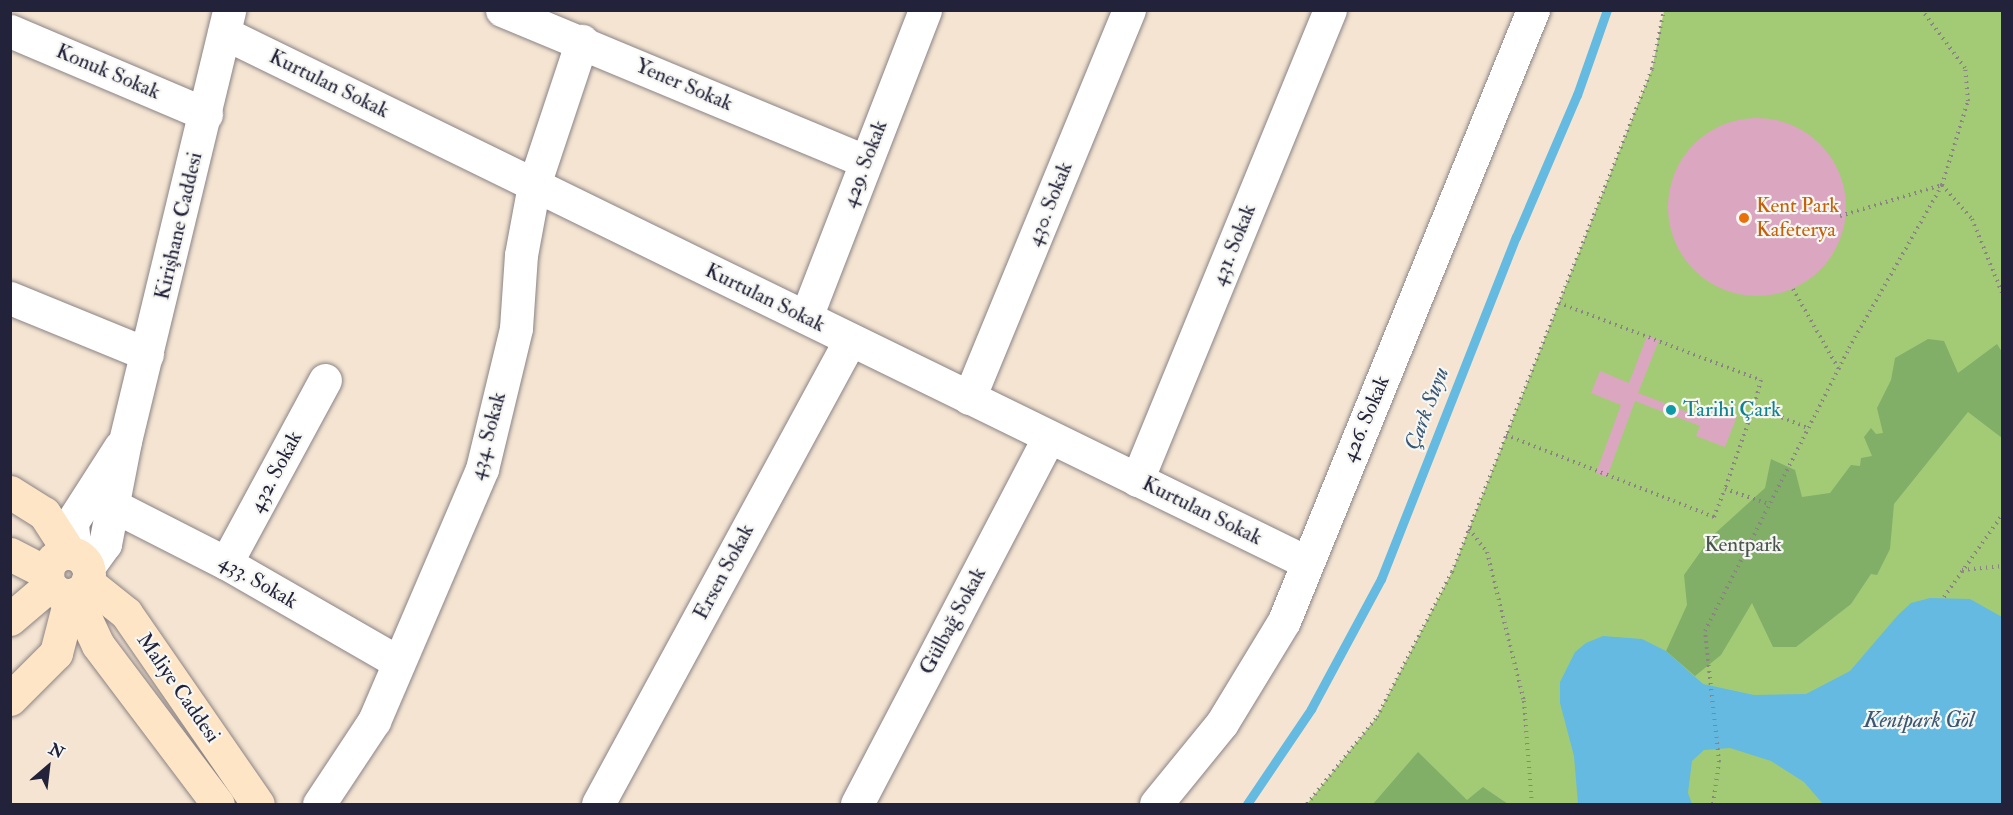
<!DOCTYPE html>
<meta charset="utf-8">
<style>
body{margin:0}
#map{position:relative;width:2013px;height:815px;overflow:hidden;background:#f4e4d1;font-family:"IM FELL Double Pica",serif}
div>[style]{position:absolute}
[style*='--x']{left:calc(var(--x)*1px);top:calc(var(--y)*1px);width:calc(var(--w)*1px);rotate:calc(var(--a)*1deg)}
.green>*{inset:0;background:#a3cb76}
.forest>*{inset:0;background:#82af67}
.water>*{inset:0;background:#64bae0}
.stream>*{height:9px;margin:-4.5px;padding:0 4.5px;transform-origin:4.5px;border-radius:4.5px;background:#64bae0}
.building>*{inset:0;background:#dba6c0}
.round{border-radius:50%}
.path>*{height:4px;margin-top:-2px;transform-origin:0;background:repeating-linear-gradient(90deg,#8b8386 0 1.5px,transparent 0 6px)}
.roads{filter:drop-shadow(0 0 2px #8b8386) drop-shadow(0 0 2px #8b8386)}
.street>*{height:33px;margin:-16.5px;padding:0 16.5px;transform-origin:16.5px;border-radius:16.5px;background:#fff}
.secondary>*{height:33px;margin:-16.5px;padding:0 16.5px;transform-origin:16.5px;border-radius:16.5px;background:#fde5c5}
.secondary>.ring{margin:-16.5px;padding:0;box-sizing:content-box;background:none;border:33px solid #fde5c5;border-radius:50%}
.dots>*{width:16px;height:16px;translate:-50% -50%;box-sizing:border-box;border:3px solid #f6f6f2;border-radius:50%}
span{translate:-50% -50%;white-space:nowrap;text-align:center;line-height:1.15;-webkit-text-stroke:4.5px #f6f6f2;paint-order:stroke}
.street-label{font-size:21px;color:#22223b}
.food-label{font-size:21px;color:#c56008}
.left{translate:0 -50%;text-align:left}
.culture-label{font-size:21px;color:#0d838f}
.park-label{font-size:21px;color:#49554d}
.water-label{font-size:22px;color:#395775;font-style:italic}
.frame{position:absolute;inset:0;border:12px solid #22223b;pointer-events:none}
.north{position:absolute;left:18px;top:737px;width:60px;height:60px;-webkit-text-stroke:4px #f6f6f2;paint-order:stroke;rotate:28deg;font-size:16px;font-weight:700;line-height:24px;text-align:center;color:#22223b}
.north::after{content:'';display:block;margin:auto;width:21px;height:27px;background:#22223b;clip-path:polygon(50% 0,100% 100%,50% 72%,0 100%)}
</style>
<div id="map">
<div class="green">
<div style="clip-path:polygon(1664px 11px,2002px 11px,2002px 804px,1307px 804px,1377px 717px,1452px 572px,1652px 69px)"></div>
</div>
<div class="forest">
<div style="clip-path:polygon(1928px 339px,1944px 341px,1958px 373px,1997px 344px,2002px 352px,2002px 438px,1968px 412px,1894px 504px,1890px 549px,1877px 575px,1871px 574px,1851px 604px,1796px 647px,1773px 647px,1752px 603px,1721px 655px,1695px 676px,1666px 651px,1687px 605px,1684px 575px,1711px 537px,1765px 488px,1771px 459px,1795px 470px,1802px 497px,1830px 493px,1851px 465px,1860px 466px,1861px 458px,1872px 456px,1864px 437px,1871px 428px,1876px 434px,1883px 433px,1877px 408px,1891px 380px,1895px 358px)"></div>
<div style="clip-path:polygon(1418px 752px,1467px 800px,1483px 787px,1508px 804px,1373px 804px)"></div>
</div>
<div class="water">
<div style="clip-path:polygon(1930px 598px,1970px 599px,2002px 617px,2002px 804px,1823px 804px,1804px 782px,1771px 761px,1730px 748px,1704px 750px,1692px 761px,1688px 793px,1692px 804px,1578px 804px,1574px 756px,1560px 703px,1560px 682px,1575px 652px,1586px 643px,1603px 636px,1642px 639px,1666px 651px,1703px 684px,1754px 695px,1806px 694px,1850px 671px,1898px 615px,1911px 603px)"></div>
</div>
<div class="stream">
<div style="--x:1247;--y:804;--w:115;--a:-56"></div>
<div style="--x:1311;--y:709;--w:148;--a:-61.7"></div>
<div style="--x:1381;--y:579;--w:368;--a:-68.5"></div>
<div style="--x:1516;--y:237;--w:155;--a:-66.8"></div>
<div style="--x:1577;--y:95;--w:90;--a:-70.6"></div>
</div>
<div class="building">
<div class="round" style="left:1668px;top:118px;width:178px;height:178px"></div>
<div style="clip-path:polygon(1647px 336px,1659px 340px,1638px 393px,1703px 418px,1708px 405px,1737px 416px,1725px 447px,1696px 436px,1700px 426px,1635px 401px,1607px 477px,1596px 473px,1621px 405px,1591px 393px,1600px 371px,1629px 383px)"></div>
</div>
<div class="path">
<div style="--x:1840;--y:216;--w:107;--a:-16.9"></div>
<div style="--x:1942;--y:185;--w:45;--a:48.6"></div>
<div style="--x:1972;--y:219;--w:80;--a:67.9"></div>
<div style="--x:1793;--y:289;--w:91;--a:60.3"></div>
<div style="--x:1559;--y:303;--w:216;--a:20.9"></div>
<div style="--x:1761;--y:380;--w:27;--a:105"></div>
<div style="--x:1754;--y:406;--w:58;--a:22.2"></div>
<div style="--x:1754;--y:406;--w:88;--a:109.3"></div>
<div style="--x:1725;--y:489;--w:46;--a:18.8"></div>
<div style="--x:1506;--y:435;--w:224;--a:21.5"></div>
<div style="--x:1714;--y:517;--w:30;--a:-69"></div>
<div style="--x:1469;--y:529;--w:29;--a:52"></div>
<div style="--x:1487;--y:552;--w:154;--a:76.1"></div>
<div style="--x:1524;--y:701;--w:103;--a:85.6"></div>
<div style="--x:1962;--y:570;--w:40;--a:-5.7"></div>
<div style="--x:1944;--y:597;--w:100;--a:-54.7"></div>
<div style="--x:1307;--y:804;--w:112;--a:-51.2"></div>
<div style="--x:1377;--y:717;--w:163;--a:-62.7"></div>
<div style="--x:1452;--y:572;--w:541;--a:-68.32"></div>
<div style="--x:1652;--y:69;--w:60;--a:-78.5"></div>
<div style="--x:1713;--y:804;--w:42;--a:-81.9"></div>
<div style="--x:1719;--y:762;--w:132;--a:-96.1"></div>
<div style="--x:1705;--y:631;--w:318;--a:-63"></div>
<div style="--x:1849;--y:348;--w:188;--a:-60.3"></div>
<div style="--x:1942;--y:185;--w:88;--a:-72.8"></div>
<div style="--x:1968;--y:101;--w:33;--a:-95"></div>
<div style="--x:1965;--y:68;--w:72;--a:-126.6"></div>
</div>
<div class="roads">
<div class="street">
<div style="--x:502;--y:10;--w:393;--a:22.6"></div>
<div style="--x:10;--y:31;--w:213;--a:23"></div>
<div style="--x:224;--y:33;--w:1204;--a:26.05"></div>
<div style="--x:10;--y:298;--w:148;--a:22.2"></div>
<div style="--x:806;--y:317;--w:329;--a:-68.8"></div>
<div style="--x:969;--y:398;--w:420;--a:-67.6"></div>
<div style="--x:1137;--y:480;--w:508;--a:-67.68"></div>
<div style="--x:114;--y:506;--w:126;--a:27"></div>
<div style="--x:226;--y:563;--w:198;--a:29.9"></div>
<div style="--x:75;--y:553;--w:31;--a:-96"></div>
<div style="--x:72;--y:522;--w:89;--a:-57.4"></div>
<div style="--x:226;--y:563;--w:208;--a:-61.6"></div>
<div style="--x:88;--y:567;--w:29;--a:-54"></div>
<div style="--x:105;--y:544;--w:105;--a:-79"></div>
<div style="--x:125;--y:441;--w:443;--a:-76.4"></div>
<div style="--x:319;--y:804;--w:100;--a:-56.5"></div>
<div style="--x:374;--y:721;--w:274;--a:-66.8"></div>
<div style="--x:482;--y:469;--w:145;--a:-76.4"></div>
<div style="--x:516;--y:328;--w:73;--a:-86.1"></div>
<div style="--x:521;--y:255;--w:71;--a:-79.5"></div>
<div style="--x:534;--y:185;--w:152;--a:-71.6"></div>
<div style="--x:598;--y:804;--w:528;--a:-61.49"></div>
<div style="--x:857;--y:804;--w:414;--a:-62.4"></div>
<div style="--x:1156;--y:804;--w:104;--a:-50.8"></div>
<div style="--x:1222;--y:723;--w:119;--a:-58.7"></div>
<div style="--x:1284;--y:621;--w:660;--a:-67.83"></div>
</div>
<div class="secondary">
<div style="--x:10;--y:492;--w:40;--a:32"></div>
<div style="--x:44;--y:513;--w:46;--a:57.3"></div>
<div class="ring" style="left:47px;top:553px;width:9px;height:9px"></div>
<div style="--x:10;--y:554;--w:42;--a:27.2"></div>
<div style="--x:87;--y:582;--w:50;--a:38.5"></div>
<div style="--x:126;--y:613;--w:232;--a:55.4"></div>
<div style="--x:74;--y:594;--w:56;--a:64.8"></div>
<div style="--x:98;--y:645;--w:199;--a:53"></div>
<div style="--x:10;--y:619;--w:52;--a:-40.4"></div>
<div style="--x:10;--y:699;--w:65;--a:-45"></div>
<div style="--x:56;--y:653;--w:60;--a:-75.5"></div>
</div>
</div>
<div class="dots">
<div style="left:1744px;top:218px;background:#e8710a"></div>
<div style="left:1671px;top:410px;background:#0f9aa8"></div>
</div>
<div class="street-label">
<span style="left:108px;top:72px;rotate:23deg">Konuk Sokak</span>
<span style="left:329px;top:84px;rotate:26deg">Kurtulan Sokak</span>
<span style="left:684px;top:85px;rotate:23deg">Yener Sokak</span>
<span style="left:865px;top:164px;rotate:-69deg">429. Sokak</span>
<span style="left:1050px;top:204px;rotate:-68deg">430. Sokak</span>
<span style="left:179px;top:226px;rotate:-77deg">Kirişhane Caddesi</span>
<span style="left:1234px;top:245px;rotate:-68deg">431. Sokak</span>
<span style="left:765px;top:298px;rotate:26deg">Kurtulan Sokak</span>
<span style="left:1366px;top:419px;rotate:-67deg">426. Sokak</span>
<span style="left:488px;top:436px;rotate:-75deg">434. Sokak</span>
<span style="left:276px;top:472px;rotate:-62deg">432. Sokak</span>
<span style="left:1202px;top:511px;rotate:26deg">Kurtulan Sokak</span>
<span style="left:724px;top:572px;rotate:-62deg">Ersen Sokak</span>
<span style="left:258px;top:582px;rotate:30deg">433. Sokak</span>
<span style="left:953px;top:621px;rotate:-62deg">Gülbağ Sokak</span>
<span style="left:178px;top:688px;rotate:55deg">Maliye Caddesi</span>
</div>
<div class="food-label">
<span class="left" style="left:1756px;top:218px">Kent Park<br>Kafeterya</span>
</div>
<div class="culture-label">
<span class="left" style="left:1683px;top:410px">Tarihi Çark</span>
</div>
<div class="park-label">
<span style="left:1743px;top:545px">Kentpark</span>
</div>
<div class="water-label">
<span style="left:1427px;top:409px;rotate:-69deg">Çark Suyu</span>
<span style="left:1919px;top:721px">Kentpark Göl</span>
</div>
<div class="frame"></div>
<div class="north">N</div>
</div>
